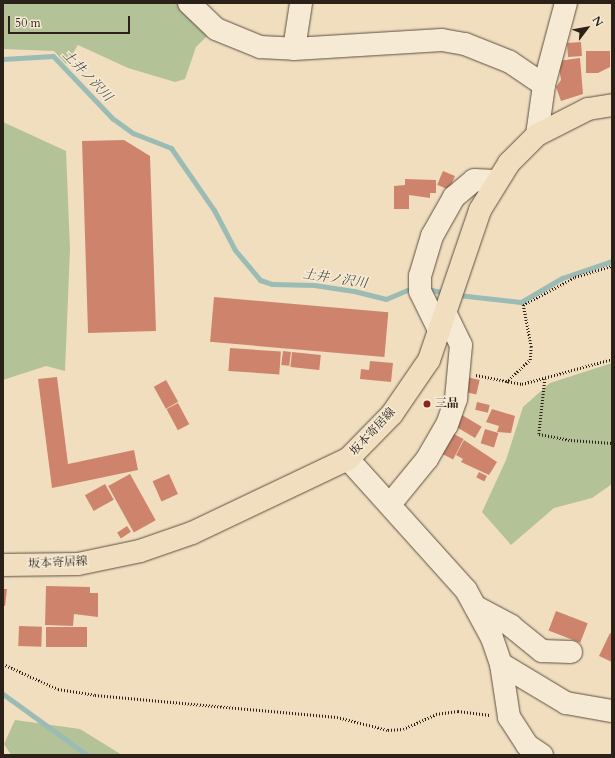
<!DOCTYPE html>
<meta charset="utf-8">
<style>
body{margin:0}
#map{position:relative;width:615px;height:758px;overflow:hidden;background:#f1debf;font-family:Cardo,"Noto Serif JP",serif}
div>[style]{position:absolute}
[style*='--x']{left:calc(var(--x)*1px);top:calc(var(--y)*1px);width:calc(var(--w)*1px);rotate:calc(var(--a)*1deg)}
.green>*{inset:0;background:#b4c297}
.stream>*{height:5px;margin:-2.5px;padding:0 2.5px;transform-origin:2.5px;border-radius:2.5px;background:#9bbcb5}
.building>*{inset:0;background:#ce846c;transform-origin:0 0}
.path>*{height:2.5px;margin-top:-1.25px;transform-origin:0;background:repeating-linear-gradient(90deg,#2b2119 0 1px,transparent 0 3px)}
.roads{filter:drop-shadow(0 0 1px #5c5042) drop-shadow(0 0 1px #5c5042)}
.minor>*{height:22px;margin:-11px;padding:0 11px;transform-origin:11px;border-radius:11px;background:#f6ead5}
.major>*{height:22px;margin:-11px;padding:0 11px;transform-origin:11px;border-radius:11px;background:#f1debf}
.dots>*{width:11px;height:11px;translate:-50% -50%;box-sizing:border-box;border:2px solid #f6ead5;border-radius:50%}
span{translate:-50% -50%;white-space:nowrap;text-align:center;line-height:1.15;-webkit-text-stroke:3px #f6ead5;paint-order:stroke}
.poi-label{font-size:12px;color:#2b2119;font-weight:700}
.left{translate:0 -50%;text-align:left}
.street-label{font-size:12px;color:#2b2119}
.water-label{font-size:13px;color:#4d5048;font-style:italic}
.frame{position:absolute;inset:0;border:4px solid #2b2119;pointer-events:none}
.north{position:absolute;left:567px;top:8px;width:40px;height:40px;-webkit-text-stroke:3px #f6ead5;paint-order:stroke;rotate:58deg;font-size:11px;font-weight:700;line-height:16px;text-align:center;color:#2b2119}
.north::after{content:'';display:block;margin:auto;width:14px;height:18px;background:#2b2119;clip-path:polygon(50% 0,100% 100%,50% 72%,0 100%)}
.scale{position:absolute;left:8px;top:16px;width:122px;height:18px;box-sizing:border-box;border:2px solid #2b2119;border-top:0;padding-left:5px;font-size:12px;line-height:14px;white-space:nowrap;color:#2b2119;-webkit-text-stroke:3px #f6ead5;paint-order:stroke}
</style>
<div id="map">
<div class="green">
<div style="clip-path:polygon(3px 3px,181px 3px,210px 33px,196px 47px,185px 79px,175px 82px,128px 68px,78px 45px,66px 64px,54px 51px,3px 49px)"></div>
<div style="clip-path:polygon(3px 122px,66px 151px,70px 249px,65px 371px,46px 366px,3px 380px)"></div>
<div style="clip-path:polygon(612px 363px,612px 484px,592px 498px,554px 508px,511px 545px,482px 512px,506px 460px,523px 407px,550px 383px)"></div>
<div style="clip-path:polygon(15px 720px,80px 729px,122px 755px,11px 755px,4px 744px)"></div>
</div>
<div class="stream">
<div style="--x:3;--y:59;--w:50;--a:-3.4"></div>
<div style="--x:53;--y:56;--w:86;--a:46.4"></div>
<div style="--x:112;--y:118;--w:26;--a:36"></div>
<div style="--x:133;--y:133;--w:41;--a:21.5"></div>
<div style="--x:171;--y:148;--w:75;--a:55.3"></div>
<div style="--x:214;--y:210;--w:45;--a:62.3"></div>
<div style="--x:235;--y:250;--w:39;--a:50"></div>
<div style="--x:260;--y:280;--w:13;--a:18"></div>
<div style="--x:272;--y:284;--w:42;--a:1.4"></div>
<div style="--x:314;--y:285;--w:40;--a:8.5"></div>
<div style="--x:354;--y:291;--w:33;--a:14"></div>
<div style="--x:386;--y:299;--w:30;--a:-23"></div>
<div style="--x:426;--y:289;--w:20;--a:11"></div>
<div style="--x:458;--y:295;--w:63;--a:6.3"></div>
<div style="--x:521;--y:302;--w:48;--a:-30.3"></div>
<div style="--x:562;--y:278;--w:53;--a:-18.8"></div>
<div style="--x:3;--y:694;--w:104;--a:36"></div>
</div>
<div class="building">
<div style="left:581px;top:42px;width:14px;height:14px;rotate:86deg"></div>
<div style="clip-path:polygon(586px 51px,610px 51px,610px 67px,598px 73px,586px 73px)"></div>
<div style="clip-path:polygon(580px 58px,583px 94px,561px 101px,556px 87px,561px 80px,558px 61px)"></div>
<div style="clip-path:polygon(124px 140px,150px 156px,156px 331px,88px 333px,82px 141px)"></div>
<div style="left:443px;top:171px;width:13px;height:15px;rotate:23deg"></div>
<div style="clip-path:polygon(405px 179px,436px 180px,436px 193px,430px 193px,430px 198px,409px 195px,409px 209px,394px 209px,394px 186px,405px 185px)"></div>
<div style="left:214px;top:297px;width:175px;height:45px;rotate:5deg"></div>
<div style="left:230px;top:348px;width:51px;height:23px;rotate:4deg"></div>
<div style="left:283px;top:351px;width:8px;height:14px;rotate:7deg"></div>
<div style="left:292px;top:352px;width:29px;height:15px;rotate:6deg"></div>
<div style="clip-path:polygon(370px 361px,393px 363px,391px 382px,360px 379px,361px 369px,369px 370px)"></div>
<div style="clip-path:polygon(57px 377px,68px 464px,134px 450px,138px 470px,52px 488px,38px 379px)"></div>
<div style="left:467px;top:377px;width:13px;height:15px;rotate:13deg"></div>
<div style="left:166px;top:380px;width:25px;height:14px;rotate:61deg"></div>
<div style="left:477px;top:402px;width:13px;height:8px;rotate:13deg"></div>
<div style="left:178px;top:403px;width:24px;height:13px;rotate:62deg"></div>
<div style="clip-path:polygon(492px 409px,515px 416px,511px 433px,497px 432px,499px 426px,486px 422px)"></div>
<div style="left:462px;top:415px;width:23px;height:13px;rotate:31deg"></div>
<div style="left:485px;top:429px;width:14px;height:15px;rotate:17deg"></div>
<div style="left:452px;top:433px;width:13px;height:23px;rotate:27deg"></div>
<div style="clip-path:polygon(464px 440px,497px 462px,489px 475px,461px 462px,463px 459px,456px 455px)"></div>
<div style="left:479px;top:472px;width:9px;height:6px;rotate:27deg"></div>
<div style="left:130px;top:474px;width:53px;height:25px;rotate:61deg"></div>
<div style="left:169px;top:474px;width:22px;height:18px;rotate:66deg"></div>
<div style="left:105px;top:484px;width:18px;height:23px;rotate:61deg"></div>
<div style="left:127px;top:526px;width:7px;height:12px;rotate:56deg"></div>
<div style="clip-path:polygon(46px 586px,90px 587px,90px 593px,98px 593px,98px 617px,74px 614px,73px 626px,45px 625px)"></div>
<div style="clip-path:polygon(3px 589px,7px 589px,5px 606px,3px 606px)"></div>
<div style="left:556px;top:611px;width:34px;height:21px;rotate:21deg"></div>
<div style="left:19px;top:626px;width:23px;height:20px;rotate:2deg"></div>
<div style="left:46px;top:627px;width:41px;height:20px"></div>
<div style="clip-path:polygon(610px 633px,612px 634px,612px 662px,599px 656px)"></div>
</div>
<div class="path">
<div style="--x:476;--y:375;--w:47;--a:11.1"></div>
<div style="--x:522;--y:384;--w:93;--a:-15.5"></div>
<div style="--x:545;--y:379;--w:55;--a:96.2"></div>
<div style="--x:539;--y:434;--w:33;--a:11"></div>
<div style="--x:571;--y:440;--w:41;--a:4.2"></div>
<div style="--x:506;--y:382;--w:33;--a:-43"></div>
<div style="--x:530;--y:360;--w:13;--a:-86"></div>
<div style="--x:531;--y:347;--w:43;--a:-100.8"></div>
<div style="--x:523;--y:305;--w:59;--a:-28.3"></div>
<div style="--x:575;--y:277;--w:39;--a:-17"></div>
<div style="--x:3;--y:664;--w:60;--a:24.4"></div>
<div style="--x:58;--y:689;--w:37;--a:9"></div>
<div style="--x:95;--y:695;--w:243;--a:5.2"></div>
<div style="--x:337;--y:717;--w:53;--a:14.3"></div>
<div style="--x:388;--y:730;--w:15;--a:-4"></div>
<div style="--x:403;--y:729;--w:36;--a:-24"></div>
<div style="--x:436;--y:714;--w:22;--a:-8"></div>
<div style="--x:458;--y:711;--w:32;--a:7"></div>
</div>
<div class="roads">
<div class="minor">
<div style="--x:189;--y:3;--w:37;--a:44"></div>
<div style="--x:216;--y:29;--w:48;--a:22.2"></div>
<div style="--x:260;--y:47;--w:34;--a:3"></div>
<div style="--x:294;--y:49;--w:148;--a:-3.5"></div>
<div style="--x:442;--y:40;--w:23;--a:10"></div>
<div style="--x:465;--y:44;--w:48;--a:21.8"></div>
<div style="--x:510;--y:62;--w:41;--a:34.1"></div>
<div style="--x:294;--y:49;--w:47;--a:-81.3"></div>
<div style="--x:537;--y:135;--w:50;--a:-82"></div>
<div style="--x:544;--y:85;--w:85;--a:-75"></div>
<div style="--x:439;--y:330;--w:43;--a:-116"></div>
<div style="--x:420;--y:291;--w:15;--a:-90"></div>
<div style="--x:420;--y:276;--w:42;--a:-73.3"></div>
<div style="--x:432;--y:236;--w:45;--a:-60.6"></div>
<div style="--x:454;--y:197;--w:26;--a:-40"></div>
<div style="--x:474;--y:180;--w:21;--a:3"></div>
<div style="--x:348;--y:459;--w:176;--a:48"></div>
<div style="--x:466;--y:590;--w:55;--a:61.6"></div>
<div style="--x:492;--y:638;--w:28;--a:71"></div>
<div style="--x:501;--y:664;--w:54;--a:81.4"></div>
<div style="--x:509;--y:717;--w:33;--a:57"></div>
<div style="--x:527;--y:745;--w:18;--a:34"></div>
<div style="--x:391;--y:503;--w:57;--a:-50.7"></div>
<div style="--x:427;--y:459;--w:39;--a:-60"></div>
<div style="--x:447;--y:425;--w:28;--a:-71"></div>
<div style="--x:456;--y:399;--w:54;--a:-84.7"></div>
<div style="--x:461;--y:345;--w:37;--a:-116"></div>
<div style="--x:476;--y:607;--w:40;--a:28"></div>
<div style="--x:511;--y:626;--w:40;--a:39"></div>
<div style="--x:542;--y:651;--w:29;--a:2"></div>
<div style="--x:501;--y:664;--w:76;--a:31"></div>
<div style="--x:566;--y:703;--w:47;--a:9.9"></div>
</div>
<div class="major">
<div style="--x:3;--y:565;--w:75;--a:-0.8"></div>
<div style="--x:78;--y:564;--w:63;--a:-11.8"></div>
<div style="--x:140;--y:551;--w:55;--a:-19.1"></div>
<div style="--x:192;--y:533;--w:173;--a:-25.4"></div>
<div style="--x:348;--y:459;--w:63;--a:-45.6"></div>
<div style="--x:392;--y:414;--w:65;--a:-55.6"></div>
<div style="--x:429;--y:360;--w:158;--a:-71.2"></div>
<div style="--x:480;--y:210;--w:55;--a:-58.3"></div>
<div style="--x:509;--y:163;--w:40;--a:-45"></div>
<div style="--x:537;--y:135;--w:57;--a:-27"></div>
<div style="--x:588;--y:109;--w:24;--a:-9"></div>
</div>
</div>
<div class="dots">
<div style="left:427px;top:404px;background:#8f2418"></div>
</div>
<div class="poi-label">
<span class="left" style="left:435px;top:404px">三品</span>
</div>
<div class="street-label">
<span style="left:373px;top:432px;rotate:-47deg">坂本寄居線</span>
<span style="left:58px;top:563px;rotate:-3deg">坂本寄居線</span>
</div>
<div class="water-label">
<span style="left:87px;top:76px;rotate:46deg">土井ノ沢川</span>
<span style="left:335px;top:279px;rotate:9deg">土井ノ沢川</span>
</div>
<div class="frame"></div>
<div class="north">N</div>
<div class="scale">50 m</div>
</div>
